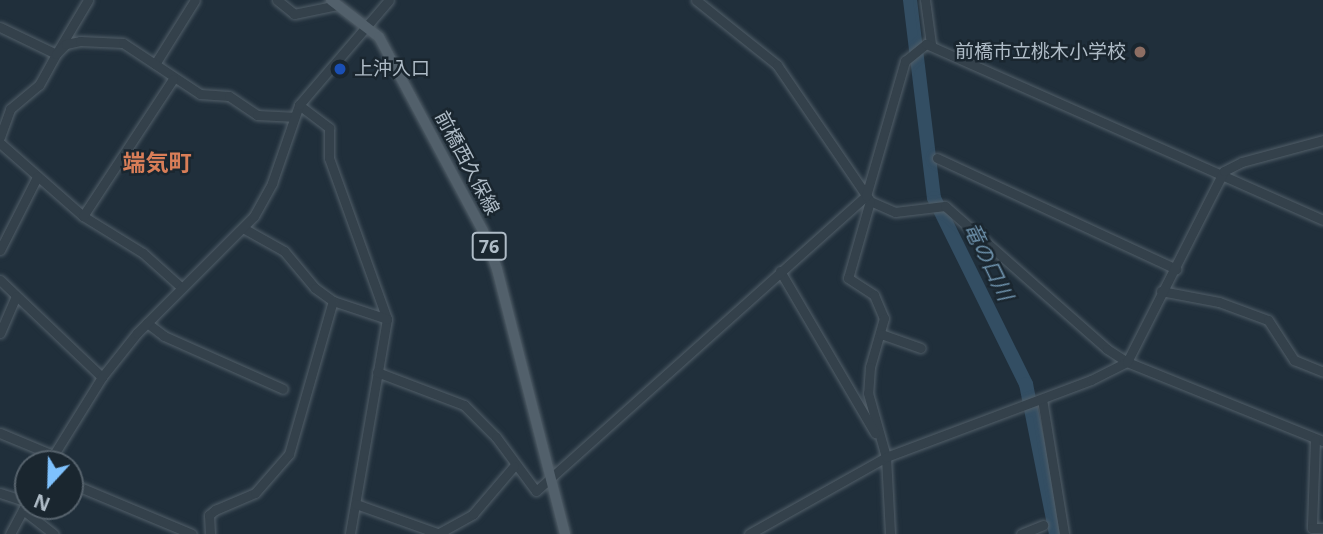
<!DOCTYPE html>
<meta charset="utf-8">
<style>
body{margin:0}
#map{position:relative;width:1323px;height:534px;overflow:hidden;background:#202f3b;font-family:"Noto Sans","Noto Sans JP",sans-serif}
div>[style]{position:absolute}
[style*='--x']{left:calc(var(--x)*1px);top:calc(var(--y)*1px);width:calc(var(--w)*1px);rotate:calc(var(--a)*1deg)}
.river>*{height:14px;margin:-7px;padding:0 7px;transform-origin:7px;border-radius:7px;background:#334e63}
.roads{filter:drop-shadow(0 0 2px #525f69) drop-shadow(0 0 2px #525f69)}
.minor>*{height:9px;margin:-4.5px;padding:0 4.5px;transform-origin:4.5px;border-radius:4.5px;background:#34414b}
.major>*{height:10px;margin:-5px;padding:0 5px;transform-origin:5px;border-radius:5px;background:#52606b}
.dots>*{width:19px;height:19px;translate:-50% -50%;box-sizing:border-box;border:4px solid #1a262f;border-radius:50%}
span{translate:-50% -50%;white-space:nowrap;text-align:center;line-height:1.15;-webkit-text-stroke:5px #1a262f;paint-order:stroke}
.shield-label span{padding:2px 5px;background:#1a262f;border:2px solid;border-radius:5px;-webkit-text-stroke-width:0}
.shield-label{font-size:18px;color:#afbcc7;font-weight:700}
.poi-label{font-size:19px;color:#afbcc7}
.right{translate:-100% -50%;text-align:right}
.left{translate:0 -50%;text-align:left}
.street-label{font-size:19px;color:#afbcc7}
.water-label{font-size:21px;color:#6e92ac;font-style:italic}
.quarter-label{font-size:23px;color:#d97e58;font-weight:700}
.north{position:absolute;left:14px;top:450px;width:70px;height:70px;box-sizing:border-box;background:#1a262f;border:2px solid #56626c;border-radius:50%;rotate:202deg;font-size:19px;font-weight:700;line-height:28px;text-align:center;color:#afbcc7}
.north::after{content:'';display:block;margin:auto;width:24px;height:32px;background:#7ec1fd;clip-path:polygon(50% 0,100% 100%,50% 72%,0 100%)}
</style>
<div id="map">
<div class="river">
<div style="--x:910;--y:0;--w:199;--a:83.1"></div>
<div style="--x:934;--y:198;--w:208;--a:63.7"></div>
<div style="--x:1026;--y:384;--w:153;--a:78.7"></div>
</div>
<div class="roads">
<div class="minor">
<div style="--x:277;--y:0;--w:22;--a:39"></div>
<div style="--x:294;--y:14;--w:45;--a:-11.6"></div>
<div style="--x:696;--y:0;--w:104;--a:38.7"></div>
<div style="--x:777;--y:65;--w:165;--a:55.6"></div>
<div style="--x:870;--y:201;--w:27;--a:24"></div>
<div style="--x:895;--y:212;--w:50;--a:-6.8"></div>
<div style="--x:945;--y:206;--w:216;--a:41.4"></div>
<div style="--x:1107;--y:349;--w:24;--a:33"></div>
<div style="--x:1127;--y:362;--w:211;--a:22"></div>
<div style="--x:925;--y:0;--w:44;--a:82.2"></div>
<div style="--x:0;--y:27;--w:62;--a:25.7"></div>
<div style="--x:56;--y:54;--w:63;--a:-59.3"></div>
<div style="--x:155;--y:64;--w:75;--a:-58"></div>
<div style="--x:299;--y:105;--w:38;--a:37"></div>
<div style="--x:329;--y:128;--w:30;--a:90"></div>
<div style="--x:329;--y:158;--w:171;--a:70.2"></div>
<div style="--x:387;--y:319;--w:218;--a:99.8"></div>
<div style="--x:0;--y:137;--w:30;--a:-70"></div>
<div style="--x:10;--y:109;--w:38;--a:-40"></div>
<div style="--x:39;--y:85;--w:35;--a:-61"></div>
<div style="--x:56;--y:54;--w:14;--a:-45"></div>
<div style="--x:66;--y:44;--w:14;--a:-12"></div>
<div style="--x:80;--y:41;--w:43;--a:2.7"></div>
<div style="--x:123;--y:43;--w:92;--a:33.5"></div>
<div style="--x:200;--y:94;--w:29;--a:4"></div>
<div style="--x:229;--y:96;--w:34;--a:34"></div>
<div style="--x:257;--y:115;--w:35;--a:3"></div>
<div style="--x:0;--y:143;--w:111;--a:41.3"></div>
<div style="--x:83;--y:216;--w:70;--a:31.7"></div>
<div style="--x:143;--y:253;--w:52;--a:41.9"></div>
<div style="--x:937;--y:158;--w:264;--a:24.9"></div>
<div style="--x:870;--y:201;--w:80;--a:105.9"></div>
<div style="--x:848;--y:278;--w:31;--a:33"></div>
<div style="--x:874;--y:295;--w:25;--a:67"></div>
<div style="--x:884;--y:318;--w:51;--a:105.9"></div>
<div style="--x:870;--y:367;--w:26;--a:94"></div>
<div style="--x:868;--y:393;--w:66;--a:74.3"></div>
<div style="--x:886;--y:457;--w:77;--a:87"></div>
<div style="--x:83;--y:216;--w:164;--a:-56.7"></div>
<div style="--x:243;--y:228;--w:47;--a:29.3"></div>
<div style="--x:284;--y:251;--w:48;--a:50"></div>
<div style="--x:315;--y:288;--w:22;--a:36"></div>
<div style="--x:333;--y:301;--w:57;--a:18.4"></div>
<div style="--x:0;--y:250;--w:82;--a:-63.1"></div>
<div style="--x:780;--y:271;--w:188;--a:59.6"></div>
<div style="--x:0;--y:280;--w:141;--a:43.6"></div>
<div style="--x:1161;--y:291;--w:59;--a:10.7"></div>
<div style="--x:1219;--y:302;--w:52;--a:20.2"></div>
<div style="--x:1268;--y:320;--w:48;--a:57"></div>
<div style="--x:1294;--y:360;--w:31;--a:22"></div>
<div style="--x:147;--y:323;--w:21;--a:37"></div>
<div style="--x:164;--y:336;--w:130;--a:24"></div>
<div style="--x:0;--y:333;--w:40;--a:-66.6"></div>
<div style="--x:881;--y:334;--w:42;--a:19.3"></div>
<div style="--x:377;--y:372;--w:93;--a:20.8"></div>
<div style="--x:464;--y:405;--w:45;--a:45"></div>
<div style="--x:496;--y:437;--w:67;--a:53.5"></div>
<div style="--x:536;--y:491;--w:443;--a:-41.8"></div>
<div style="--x:866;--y:196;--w:141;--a:-73.9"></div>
<div style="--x:905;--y:61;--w:27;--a:-39"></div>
<div style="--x:926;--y:44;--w:434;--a:23.9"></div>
<div style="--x:1042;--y:399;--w:137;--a:80.7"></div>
<div style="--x:0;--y:433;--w:57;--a:22.5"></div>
<div style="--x:1315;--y:440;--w:88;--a:92"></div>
<div style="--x:1312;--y:528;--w:11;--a:0"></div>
<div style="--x:48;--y:464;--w:102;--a:-58.2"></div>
<div style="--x:102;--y:377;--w:56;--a:-51.5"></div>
<div style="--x:137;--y:333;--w:165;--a:-45"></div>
<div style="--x:254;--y:216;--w:38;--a:-61"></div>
<div style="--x:272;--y:183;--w:83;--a:-70.9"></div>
<div style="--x:299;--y:105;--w:138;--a:-49.4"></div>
<div style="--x:70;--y:483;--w:132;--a:22.7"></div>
<div style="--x:0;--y:493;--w:28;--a:18"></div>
<div style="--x:356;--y:504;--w:89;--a:19.7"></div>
<div style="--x:23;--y:510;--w:39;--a:38"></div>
<div style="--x:441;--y:532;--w:37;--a:-29"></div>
<div style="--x:473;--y:514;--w:63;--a:-49.5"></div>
<div style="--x:10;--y:534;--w:38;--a:-62"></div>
<div style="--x:210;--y:534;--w:19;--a:-93"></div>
<div style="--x:209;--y:515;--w:8;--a:-40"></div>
<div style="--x:215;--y:510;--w:43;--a:-23"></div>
<div style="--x:255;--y:493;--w:52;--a:-48.9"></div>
<div style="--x:289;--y:454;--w:159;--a:-74"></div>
<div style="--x:749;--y:534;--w:157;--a:-29.3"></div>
<div style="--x:886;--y:457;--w:219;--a:-20.6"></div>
<div style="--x:1091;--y:380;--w:40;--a:-26.6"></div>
<div style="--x:1127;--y:362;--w:214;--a:-63.1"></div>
<div style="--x:1224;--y:171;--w:20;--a:-27"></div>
<div style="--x:1242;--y:162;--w:84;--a:-15.2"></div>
<div style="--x:1021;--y:534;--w:24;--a:-22"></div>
</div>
<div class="major">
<div style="--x:331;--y:0;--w:61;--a:37.6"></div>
<div style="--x:379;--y:37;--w:220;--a:61.8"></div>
<div style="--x:483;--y:231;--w:40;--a:69.8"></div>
<div style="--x:497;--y:269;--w:274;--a:75.6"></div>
</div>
</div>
<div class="dots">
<div style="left:1140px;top:52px;background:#8d6e63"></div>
<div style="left:340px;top:69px;background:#1a4fb4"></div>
</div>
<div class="shield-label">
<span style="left:489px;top:246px">76</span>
</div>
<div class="poi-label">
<span class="right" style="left:1126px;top:52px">前橋市立桃木小学校</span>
<span class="left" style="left:354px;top:69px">上沖入口</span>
</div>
<div class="street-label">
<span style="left:467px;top:163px;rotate:62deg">前橋西久保線</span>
</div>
<div class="water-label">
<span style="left:989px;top:261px;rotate:64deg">竜の口川</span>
</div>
<div class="quarter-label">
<span style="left:157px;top:162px">端気町</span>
</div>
<div class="north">N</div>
</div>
